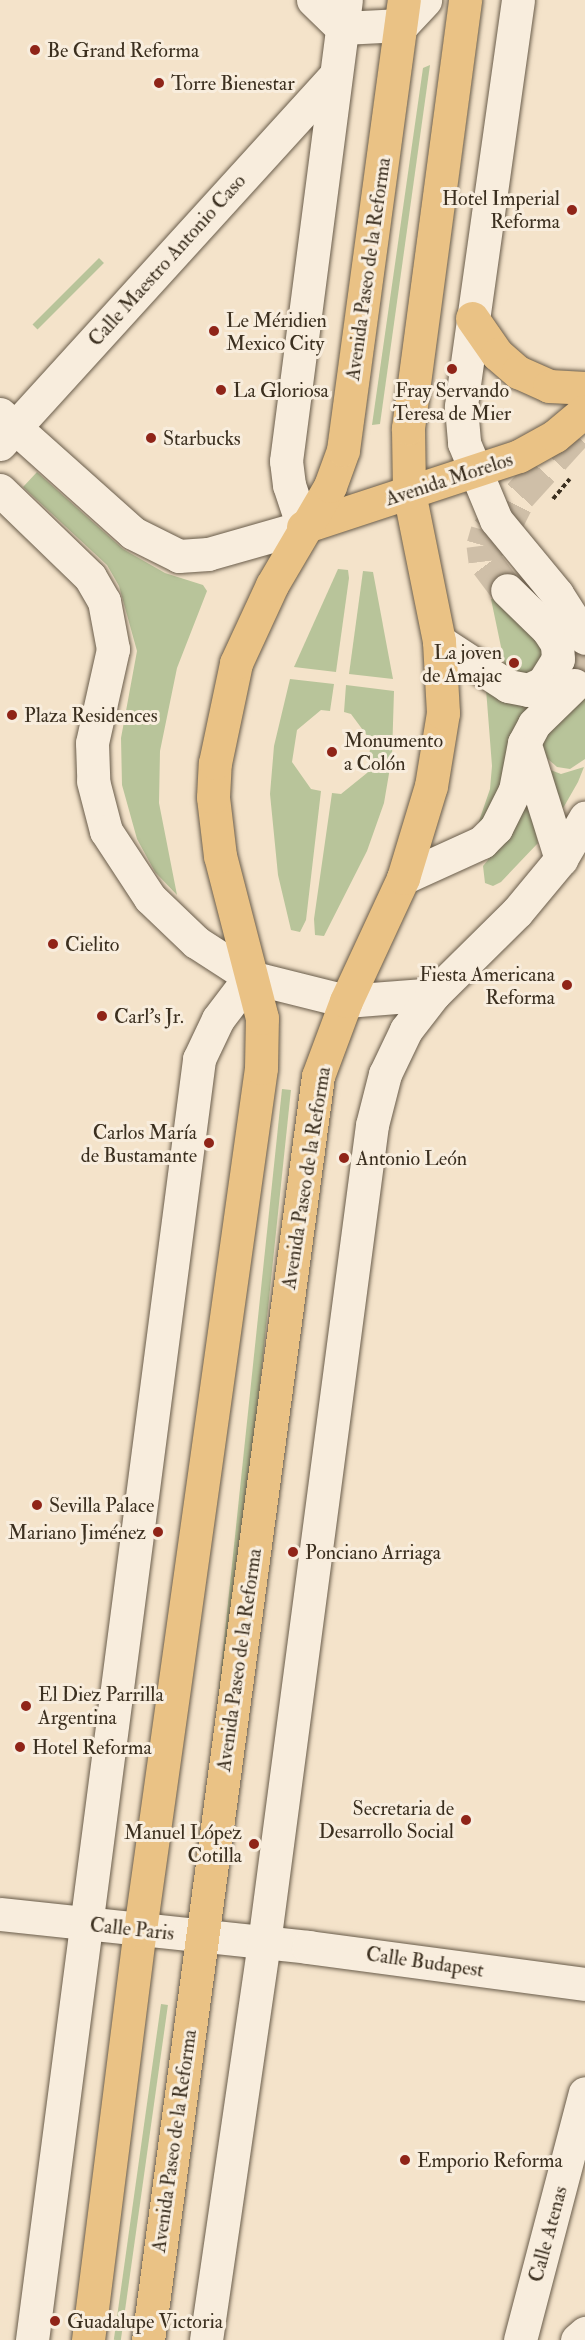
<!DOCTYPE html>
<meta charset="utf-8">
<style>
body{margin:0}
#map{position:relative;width:585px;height:2340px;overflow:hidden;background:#f4e3ca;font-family:"IM FELL Double Pica",serif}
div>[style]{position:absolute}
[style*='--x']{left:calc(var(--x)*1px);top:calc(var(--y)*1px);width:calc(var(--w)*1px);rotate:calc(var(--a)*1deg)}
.green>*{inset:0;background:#b8c49a;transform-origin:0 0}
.minor-tunnel>*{height:33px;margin-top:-16.5px;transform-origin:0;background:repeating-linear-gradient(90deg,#cfbfa8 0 33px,transparent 0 49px)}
.path>*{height:4px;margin-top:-2px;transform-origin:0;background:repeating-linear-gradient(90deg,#3b2f1f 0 4.5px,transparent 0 7.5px)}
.roads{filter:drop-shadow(0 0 2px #695c4a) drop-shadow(0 0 2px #695c4a)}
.minor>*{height:33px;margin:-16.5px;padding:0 16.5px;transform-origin:16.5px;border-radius:16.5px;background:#f8eddd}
.major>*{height:33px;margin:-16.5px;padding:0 16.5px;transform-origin:16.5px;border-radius:16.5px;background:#eac285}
.dots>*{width:16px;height:16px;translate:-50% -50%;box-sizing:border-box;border:3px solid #f8eddd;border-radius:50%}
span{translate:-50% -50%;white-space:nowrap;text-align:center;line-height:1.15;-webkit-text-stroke:6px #f8eddd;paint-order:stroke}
.poi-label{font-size:20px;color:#3b2f1f}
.left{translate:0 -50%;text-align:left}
.right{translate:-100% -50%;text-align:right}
.street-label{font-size:20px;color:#3b2f1f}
</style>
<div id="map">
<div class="green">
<div style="clip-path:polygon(430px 65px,380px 424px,372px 425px,423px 68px)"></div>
<div style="left:99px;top:258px;width:7px;height:94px;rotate:45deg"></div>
<div style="clip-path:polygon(37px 472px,123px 549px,165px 573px,203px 585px,207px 591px,177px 668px,160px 751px,159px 803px,177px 895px,155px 872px,137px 839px,122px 785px,121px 738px,137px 651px,119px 586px,107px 565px,23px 487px)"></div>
<div style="clip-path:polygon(338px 569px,348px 570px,349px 578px,336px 672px,294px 667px)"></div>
<div style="clip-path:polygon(363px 571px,373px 572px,393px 679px,349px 674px)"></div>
<div style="clip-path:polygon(498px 598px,545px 652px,528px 678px,505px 666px,491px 599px)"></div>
<div style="clip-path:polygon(290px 679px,334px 684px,330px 711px,321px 710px,297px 730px,292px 762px,311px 789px,321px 791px,306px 920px,300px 932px,291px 930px,278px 875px,270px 794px,274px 746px)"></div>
<div style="clip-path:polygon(346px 685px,394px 691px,392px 756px,384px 803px,367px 851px,324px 936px,315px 935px,314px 919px,332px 793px,341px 794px,367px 773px,371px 741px,351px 714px,344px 712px)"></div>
<div style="clip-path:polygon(486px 689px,534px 701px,506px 789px,477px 827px,490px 789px,492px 766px)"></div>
<div style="clip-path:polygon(585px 691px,585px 759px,570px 769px,557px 767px,540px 752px,544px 728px)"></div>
<div style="clip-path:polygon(584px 767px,578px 782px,558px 817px,548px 769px,561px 774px)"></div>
<div style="clip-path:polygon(526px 791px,538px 843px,501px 882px,493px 886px,485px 883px,483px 866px,505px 839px)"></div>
<div style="left:282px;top:1089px;width:9px;height:783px;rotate:6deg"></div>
<div style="left:161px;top:2004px;width:7px;height:339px;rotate:8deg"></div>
</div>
<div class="minor-tunnel">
<div style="--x:508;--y:553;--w:20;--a:-110"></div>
<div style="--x:501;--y:534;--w:47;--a:-63.4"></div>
<div style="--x:507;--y:590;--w:36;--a:-127"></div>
<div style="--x:485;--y:561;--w:16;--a:-97"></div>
<div style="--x:483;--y:545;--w:15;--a:-74"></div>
<div style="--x:487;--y:531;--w:146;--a:-47.8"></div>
<div style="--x:566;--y:614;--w:24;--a:57"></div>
<div style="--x:579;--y:634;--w:13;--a:77"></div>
<div style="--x:582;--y:647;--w:39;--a:102"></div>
</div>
<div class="path">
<div style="--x:553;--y:499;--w:26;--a:-50"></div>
</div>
<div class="roads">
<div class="minor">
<div style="--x:313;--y:0;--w:40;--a:44"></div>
<div style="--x:342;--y:28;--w:60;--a:-2.9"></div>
<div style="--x:402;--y:25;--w:34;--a:-47"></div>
<div style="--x:518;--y:0;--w:411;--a:98"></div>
<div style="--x:461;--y:407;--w:36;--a:85"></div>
<div style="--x:464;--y:443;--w:83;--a:67.4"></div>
<div style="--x:496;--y:520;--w:96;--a:50.5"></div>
<div style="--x:557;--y:594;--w:52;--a:57.5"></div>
<div style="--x:0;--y:414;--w:178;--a:41.8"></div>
<div style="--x:133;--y:533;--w:51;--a:26.6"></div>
<div style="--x:179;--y:556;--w:29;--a:-4"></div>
<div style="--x:208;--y:554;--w:99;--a:-15.9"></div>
<div style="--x:303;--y:527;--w:44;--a:-108.4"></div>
<div style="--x:289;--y:485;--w:24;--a:-97"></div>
<div style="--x:286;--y:461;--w:465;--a:-82.6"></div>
<div style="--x:0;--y:444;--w:498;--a:-47.7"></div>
<div style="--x:0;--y:490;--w:125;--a:44"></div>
<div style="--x:90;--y:577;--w:28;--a:60"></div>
<div style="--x:104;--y:601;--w:49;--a:79.4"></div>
<div style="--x:113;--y:649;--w:96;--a:102.6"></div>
<div style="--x:92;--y:743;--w:38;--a:88"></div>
<div style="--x:93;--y:781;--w:52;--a:75.4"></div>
<div style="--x:106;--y:831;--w:80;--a:56.7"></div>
<div style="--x:150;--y:898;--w:64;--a:43.7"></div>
<div style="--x:196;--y:942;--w:64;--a:32.9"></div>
<div style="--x:250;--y:977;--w:99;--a:14"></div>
<div style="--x:346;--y:1001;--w:88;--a:-4.5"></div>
<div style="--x:439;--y:641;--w:82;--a:33.1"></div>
<div style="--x:508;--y:686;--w:20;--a:11"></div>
<div style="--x:528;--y:690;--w:17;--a:-25"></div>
<div style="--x:543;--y:683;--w:28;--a:-58"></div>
<div style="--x:558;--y:659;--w:15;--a:-94"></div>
<div style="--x:557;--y:644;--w:17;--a:-123"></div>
<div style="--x:548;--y:630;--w:57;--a:-135.7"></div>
<div style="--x:525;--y:745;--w:120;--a:72.5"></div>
<div style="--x:403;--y:878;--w:87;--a:-24.5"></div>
<div style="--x:482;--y:842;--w:20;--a:-45"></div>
<div style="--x:496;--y:828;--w:42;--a:-63.4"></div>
<div style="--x:515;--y:790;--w:48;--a:-79.2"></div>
<div style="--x:524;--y:743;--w:21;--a:-62"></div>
<div style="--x:534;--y:724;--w:56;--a:-44.3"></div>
<div style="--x:0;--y:1914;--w:310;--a:6.1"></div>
<div style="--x:308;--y:1947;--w:279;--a:7.6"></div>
<div style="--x:32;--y:2340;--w:1292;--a:-82.57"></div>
<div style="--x:199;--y:1059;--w:44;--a:-64.6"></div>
<div style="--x:218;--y:1019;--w:53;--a:-52.7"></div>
<div style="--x:206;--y:2340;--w:401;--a:-81.7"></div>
<div style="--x:264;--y:1943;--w:825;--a:-82.48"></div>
<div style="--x:372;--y:1125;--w:53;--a:-75.7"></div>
<div style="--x:385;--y:1074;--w:49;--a:-64.5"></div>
<div style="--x:406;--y:1030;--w:46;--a:-52.1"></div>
<div style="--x:434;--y:994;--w:117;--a:-44.7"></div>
<div style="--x:517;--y:912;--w:69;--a:-50.3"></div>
<div style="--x:561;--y:859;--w:48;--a:-59.7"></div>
<div style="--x:520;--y:2340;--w:255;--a:-75.3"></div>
<div style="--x:577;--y:2340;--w:11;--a:-41"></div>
</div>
<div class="major">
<div style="--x:472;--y:318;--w:44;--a:55.2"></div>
<div style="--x:497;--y:354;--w:28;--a:41"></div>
<div style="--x:518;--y:372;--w:34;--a:24"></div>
<div style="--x:549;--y:386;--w:36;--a:3"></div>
<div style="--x:303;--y:527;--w:227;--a:-18.2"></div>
<div style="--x:519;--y:456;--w:41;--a:-29.1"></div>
<div style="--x:555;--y:436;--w:39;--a:-40"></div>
<div style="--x:88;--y:2340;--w:413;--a:-82.8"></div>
<div style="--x:140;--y:1930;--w:870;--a:-82.01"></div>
<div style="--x:261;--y:1068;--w:50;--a:-88.9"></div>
<div style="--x:262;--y:1018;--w:167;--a:-104.5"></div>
<div style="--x:220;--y:856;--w:59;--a:-96.8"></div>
<div style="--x:213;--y:797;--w:34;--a:-87"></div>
<div style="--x:215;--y:763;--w:102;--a:-78.1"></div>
<div style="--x:236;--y:663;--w:86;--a:-65.2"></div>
<div style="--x:272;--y:585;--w:115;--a:-59.6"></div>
<div style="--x:330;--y:486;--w:38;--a:-70"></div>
<div style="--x:343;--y:450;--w:454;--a:-82.3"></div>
<div style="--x:148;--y:2340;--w:1275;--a:-82.34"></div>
<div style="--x:318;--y:1076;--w:80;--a:-69.5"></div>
<div style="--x:346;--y:1001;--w:136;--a:-65.1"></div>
<div style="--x:403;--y:878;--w:96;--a:-73.1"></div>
<div style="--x:431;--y:786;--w:74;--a:-80.7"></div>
<div style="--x:443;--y:713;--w:72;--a:-93.2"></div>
<div style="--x:439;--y:641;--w:152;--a:-101.4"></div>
<div style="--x:409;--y:492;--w:64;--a:-90.9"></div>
<div style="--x:408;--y:428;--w:432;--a:-82.4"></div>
</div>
</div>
<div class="dots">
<div style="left:35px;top:50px;background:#8f2418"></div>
<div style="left:159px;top:83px;background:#8f2418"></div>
<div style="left:572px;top:210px;background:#8f2418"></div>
<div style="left:214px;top:331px;background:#8f2418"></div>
<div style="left:452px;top:369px;background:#8f2418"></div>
<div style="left:221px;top:390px;background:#8f2418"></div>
<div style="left:151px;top:438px;background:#8f2418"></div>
<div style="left:514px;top:663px;background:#8f2418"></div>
<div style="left:12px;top:715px;background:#8f2418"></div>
<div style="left:332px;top:752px;background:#8f2418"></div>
<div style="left:53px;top:944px;background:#8f2418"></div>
<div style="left:567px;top:985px;background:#8f2418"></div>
<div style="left:102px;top:1016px;background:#8f2418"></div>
<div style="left:209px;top:1143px;background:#8f2418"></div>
<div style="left:344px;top:1158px;background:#8f2418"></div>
<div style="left:37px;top:1505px;background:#8f2418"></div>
<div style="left:158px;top:1532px;background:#8f2418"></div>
<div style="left:293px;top:1552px;background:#8f2418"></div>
<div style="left:26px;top:1706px;background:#8f2418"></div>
<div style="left:20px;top:1747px;background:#8f2418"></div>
<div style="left:466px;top:1820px;background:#8f2418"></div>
<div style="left:254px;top:1844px;background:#8f2418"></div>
<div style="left:405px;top:2160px;background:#8f2418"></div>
<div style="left:55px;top:2321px;background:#8f2418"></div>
</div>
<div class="poi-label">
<span class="left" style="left:47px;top:50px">Be Grand Reforma</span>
<span class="left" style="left:171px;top:83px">Torre Bienestar</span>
<span class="right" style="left:560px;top:210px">Hotel Imperial<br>Reforma</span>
<span class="left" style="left:226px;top:332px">Le Méridien<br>Mexico City</span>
<span class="left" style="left:233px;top:390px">La Gloriosa</span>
<span style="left:452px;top:402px">Fray Servando<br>Teresa de Mier</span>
<span class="left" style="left:163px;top:438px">Starbucks</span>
<span class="right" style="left:502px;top:664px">La joven<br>de Amajac</span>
<span class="left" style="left:24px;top:715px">Plaza Residences</span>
<span class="left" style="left:344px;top:752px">Monumento<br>a Colón</span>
<span class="left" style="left:65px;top:944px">Cielito</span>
<span class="right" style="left:555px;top:986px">Fiesta Americana<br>Reforma</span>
<span class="left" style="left:114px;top:1016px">Carl's Jr.</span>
<span class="right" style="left:197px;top:1144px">Carlos María<br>de Bustamante</span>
<span class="left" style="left:356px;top:1158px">Antonio León</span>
<span class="left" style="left:49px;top:1505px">Sevilla Palace</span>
<span class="right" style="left:146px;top:1532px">Mariano Jiménez</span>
<span class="left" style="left:305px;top:1552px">Ponciano Arriaga</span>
<span class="left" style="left:38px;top:1706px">El Diez Parrilla<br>Argentina</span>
<span class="left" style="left:32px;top:1747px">Hotel Reforma</span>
<span class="right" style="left:454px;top:1820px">Secretaria de<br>Desarrollo Social</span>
<span class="right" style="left:242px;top:1844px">Manuel López<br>Cotilla</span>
<span class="left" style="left:417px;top:2160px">Emporio Reforma</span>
<span class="left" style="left:67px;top:2321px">Guadalupe Victoria</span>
</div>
<div class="street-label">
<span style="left:167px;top:260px;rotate:-48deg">Calle Maestro Antonio Caso</span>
<span style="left:368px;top:269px;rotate:-82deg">Avenida Paseo de la Reforma</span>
<span style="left:449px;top:479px;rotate:-18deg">Avenida Morelos</span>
<span style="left:306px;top:1178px;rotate:-81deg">Avenida Paseo de la Reforma</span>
<span style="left:239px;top:1660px;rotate:-82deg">Avenida Paseo de la Reforma</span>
<span style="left:132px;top:1929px;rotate:6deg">Calle Paris</span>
<span style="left:425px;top:1962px;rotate:8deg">Calle Budapest</span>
<span style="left:174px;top:2141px;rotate:-82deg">Avenida Paseo de la Reforma</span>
<span style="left:548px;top:2234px;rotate:-75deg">Calle Atenas</span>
</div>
</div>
